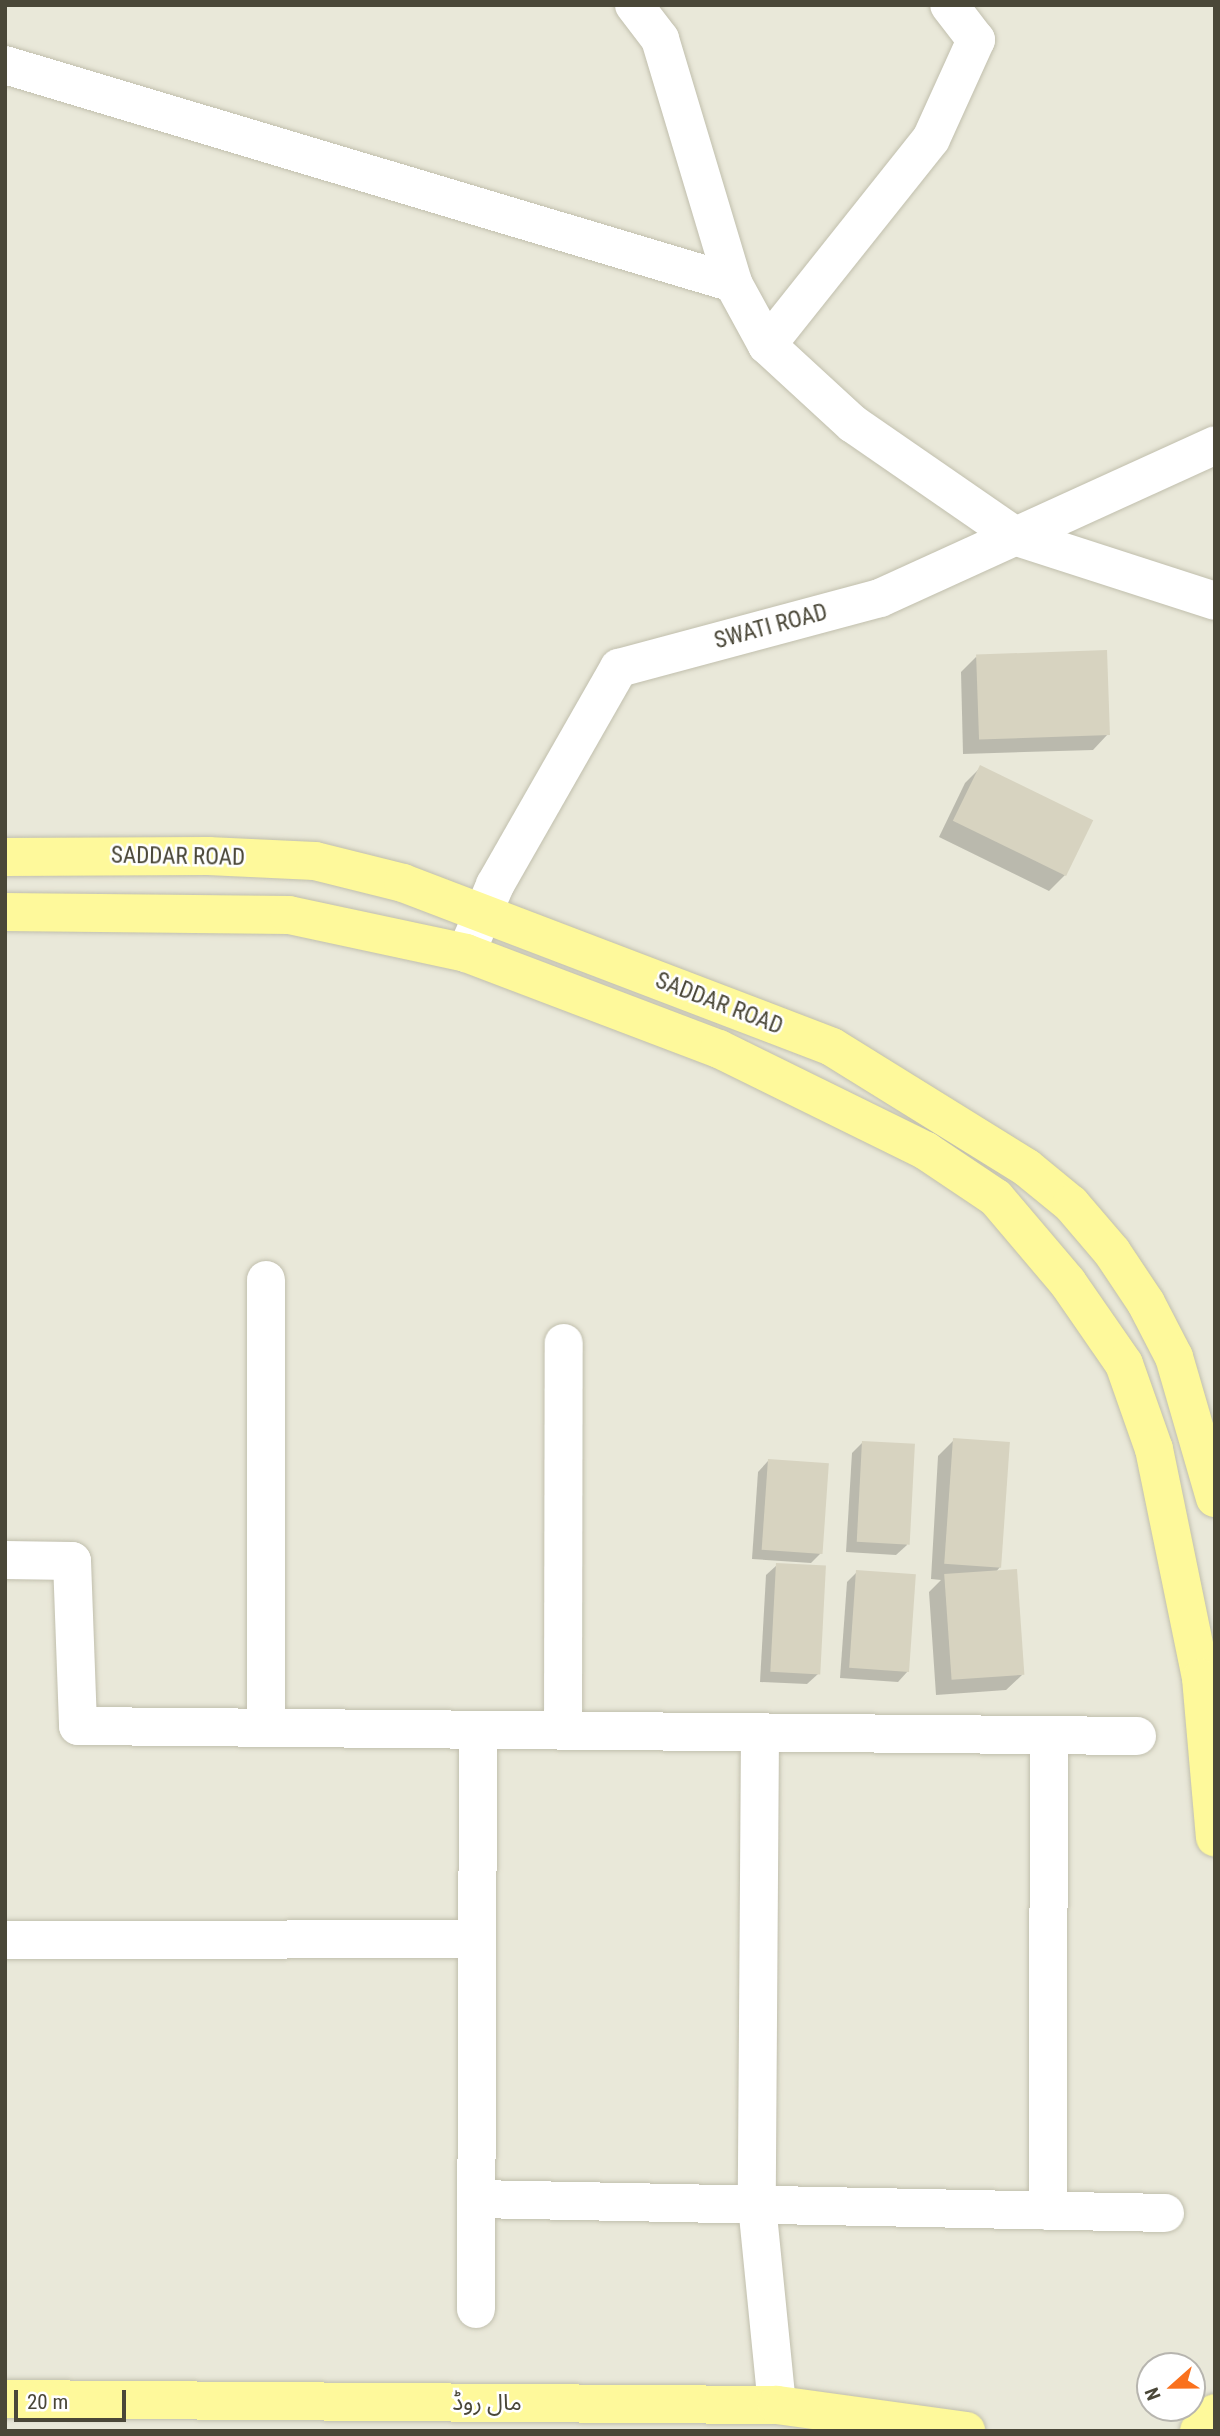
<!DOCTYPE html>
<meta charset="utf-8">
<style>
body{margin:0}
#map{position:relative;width:1220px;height:2436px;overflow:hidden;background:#f5f5eb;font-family:"Roboto Condensed","Noto Sans Arabic",sans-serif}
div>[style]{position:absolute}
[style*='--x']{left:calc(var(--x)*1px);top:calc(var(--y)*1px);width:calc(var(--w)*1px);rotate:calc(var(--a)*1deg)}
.residential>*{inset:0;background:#e9e8d9}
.shadow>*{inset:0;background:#0003}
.building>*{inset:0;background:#d7d3c0;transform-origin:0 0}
.roads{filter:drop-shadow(0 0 2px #c1bfad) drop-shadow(0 0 2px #c1bfad)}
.minor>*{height:38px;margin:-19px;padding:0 19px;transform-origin:19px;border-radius:19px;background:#fff}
.major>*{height:38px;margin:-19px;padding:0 19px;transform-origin:19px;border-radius:19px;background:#fef99b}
span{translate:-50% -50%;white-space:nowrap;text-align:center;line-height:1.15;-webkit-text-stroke:5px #fff;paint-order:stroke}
.street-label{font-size:23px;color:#4a4738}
.frame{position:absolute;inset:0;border:7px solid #4a4738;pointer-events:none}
.north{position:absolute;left:1136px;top:2352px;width:70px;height:70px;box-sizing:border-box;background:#fff;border:2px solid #b7b5af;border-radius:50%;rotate:249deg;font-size:19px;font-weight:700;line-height:28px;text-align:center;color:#4a4738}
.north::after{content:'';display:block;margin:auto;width:24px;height:32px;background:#fa711d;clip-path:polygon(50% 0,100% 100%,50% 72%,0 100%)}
.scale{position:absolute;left:14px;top:2390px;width:112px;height:32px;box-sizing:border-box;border:4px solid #4a4738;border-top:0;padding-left:9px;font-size:21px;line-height:24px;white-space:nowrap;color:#4a4738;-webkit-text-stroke:5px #fff;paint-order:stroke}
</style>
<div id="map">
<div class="residential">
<div style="clip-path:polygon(evenodd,5px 5px,1215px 5px,1215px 2431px,5px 2431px,5px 5px,1150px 2366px,1192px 2366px,1192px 2408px,1150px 2408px,1150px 2366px)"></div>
</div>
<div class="shadow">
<div style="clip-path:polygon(976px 657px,1108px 734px,1093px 750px,963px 754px,961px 672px)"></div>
<div style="clip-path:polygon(981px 767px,1091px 822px,1065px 875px,1049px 891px,939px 837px,965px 783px)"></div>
<div style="clip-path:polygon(954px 1440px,1000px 1567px,995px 1573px,1022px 1675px,1006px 1690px,936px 1695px,929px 1592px,941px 1580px,931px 1579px,938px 1456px)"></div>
<div style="clip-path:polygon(862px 1443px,907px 1545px,896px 1555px,846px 1552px,852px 1453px)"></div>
<div style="clip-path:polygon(768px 1461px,821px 1553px,811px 1563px,752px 1559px,758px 1472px)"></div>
<div style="clip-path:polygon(777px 1565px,818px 1674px,807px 1684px,760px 1682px,766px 1575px)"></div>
<div style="clip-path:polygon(857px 1572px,908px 1671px,898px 1682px,840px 1678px,847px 1582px)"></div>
</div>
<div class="building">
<div style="left:1107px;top:650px;width:85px;height:131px;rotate:88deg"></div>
<div style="left:980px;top:765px;width:126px;height:62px;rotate:26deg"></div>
<div style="left:953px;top:1438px;width:57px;height:126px;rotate:4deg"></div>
<div style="left:862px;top:1441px;width:53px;height:101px;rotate:3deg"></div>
<div style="left:768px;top:1459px;width:61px;height:91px;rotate:4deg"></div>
<div style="left:776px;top:1563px;width:50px;height:109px;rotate:3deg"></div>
<div style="left:1017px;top:1569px;width:106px;height:73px;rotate:86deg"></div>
<div style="left:856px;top:1570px;width:60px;height:98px;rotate:4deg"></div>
</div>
<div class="roads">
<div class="minor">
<div style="--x:634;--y:5;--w:43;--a:52.6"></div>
<div style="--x:660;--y:39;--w:255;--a:73.3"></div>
<div style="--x:733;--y:283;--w:71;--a:61.3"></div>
<div style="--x:767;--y:345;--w:117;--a:42.6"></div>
<div style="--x:853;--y:424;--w:199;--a:34.6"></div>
<div style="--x:1017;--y:537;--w:208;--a:17.9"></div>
<div style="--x:5;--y:65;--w:760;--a:16.67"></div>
<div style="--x:767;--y:345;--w:263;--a:-51.5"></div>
<div style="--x:931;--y:139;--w:109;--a:-65.6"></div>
<div style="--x:976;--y:40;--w:44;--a:-127.6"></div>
<div style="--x:466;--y:953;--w:74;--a:-66.9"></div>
<div style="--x:495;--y:885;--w:250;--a:-60.3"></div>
<div style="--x:619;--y:668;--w:270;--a:-15"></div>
<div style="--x:880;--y:598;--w:368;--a:-24.5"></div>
<div style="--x:5;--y:1560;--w:67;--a:0.9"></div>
<div style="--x:72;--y:1561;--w:165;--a:87.9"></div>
<div style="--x:78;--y:1726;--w:1059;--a:0.54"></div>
<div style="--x:266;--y:1728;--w:448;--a:-90"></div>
<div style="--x:563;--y:1731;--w:388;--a:-89.9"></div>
<div style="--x:760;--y:1733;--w:472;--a:90.4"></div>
<div style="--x:757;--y:2205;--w:201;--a:84.3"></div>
<div style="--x:5;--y:1940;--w:471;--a:-0.1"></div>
<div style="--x:476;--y:2199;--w:689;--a:1.16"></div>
<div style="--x:1048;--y:2211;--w:476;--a:-89.9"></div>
<div style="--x:476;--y:2309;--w:579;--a:-89.8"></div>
</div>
<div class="major">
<div style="--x:5;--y:857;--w:203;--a:-0.3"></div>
<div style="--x:208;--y:856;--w:107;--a:2.7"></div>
<div style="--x:315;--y:861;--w:91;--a:14"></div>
<div style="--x:403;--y:883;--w:459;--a:20.9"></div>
<div style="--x:832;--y:1047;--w:229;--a:31.8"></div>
<div style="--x:1027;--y:1168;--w:57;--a:39.3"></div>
<div style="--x:1071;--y:1204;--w:63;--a:49.5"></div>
<div style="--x:1112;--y:1252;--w:61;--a:56.3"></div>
<div style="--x:1146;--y:1303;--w:61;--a:62.6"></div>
<div style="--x:1174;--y:1357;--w:147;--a:73.8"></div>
<div style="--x:5;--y:912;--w:284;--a:0.6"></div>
<div style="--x:289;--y:915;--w:181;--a:12.1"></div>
<div style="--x:466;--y:953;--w:271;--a:20.8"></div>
<div style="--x:719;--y:1049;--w:231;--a:26.2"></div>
<div style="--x:926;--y:1151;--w:84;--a:33.9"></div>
<div style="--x:996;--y:1198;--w:111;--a:49.7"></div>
<div style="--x:1068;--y:1283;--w:98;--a:55.3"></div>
<div style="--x:1124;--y:1364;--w:90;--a:70.6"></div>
<div style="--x:1154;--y:1449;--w:234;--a:78.4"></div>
<div style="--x:1201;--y:1678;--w:160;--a:85"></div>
<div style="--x:5;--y:2399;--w:772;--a:0.45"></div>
<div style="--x:777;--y:2405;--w:191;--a:7.8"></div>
<div style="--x:1199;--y:2431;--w:24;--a:-48"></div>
</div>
</div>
<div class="street-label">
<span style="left:771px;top:627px;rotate:-15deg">SWATI ROAD</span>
<span style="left:178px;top:857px;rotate:1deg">SADDAR ROAD</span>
<span style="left:719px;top:1004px;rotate:21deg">SADDAR ROAD</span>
<span style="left:487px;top:2403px">مال روڈ</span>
</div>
<div class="frame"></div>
<div class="north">N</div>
<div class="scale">20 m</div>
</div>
